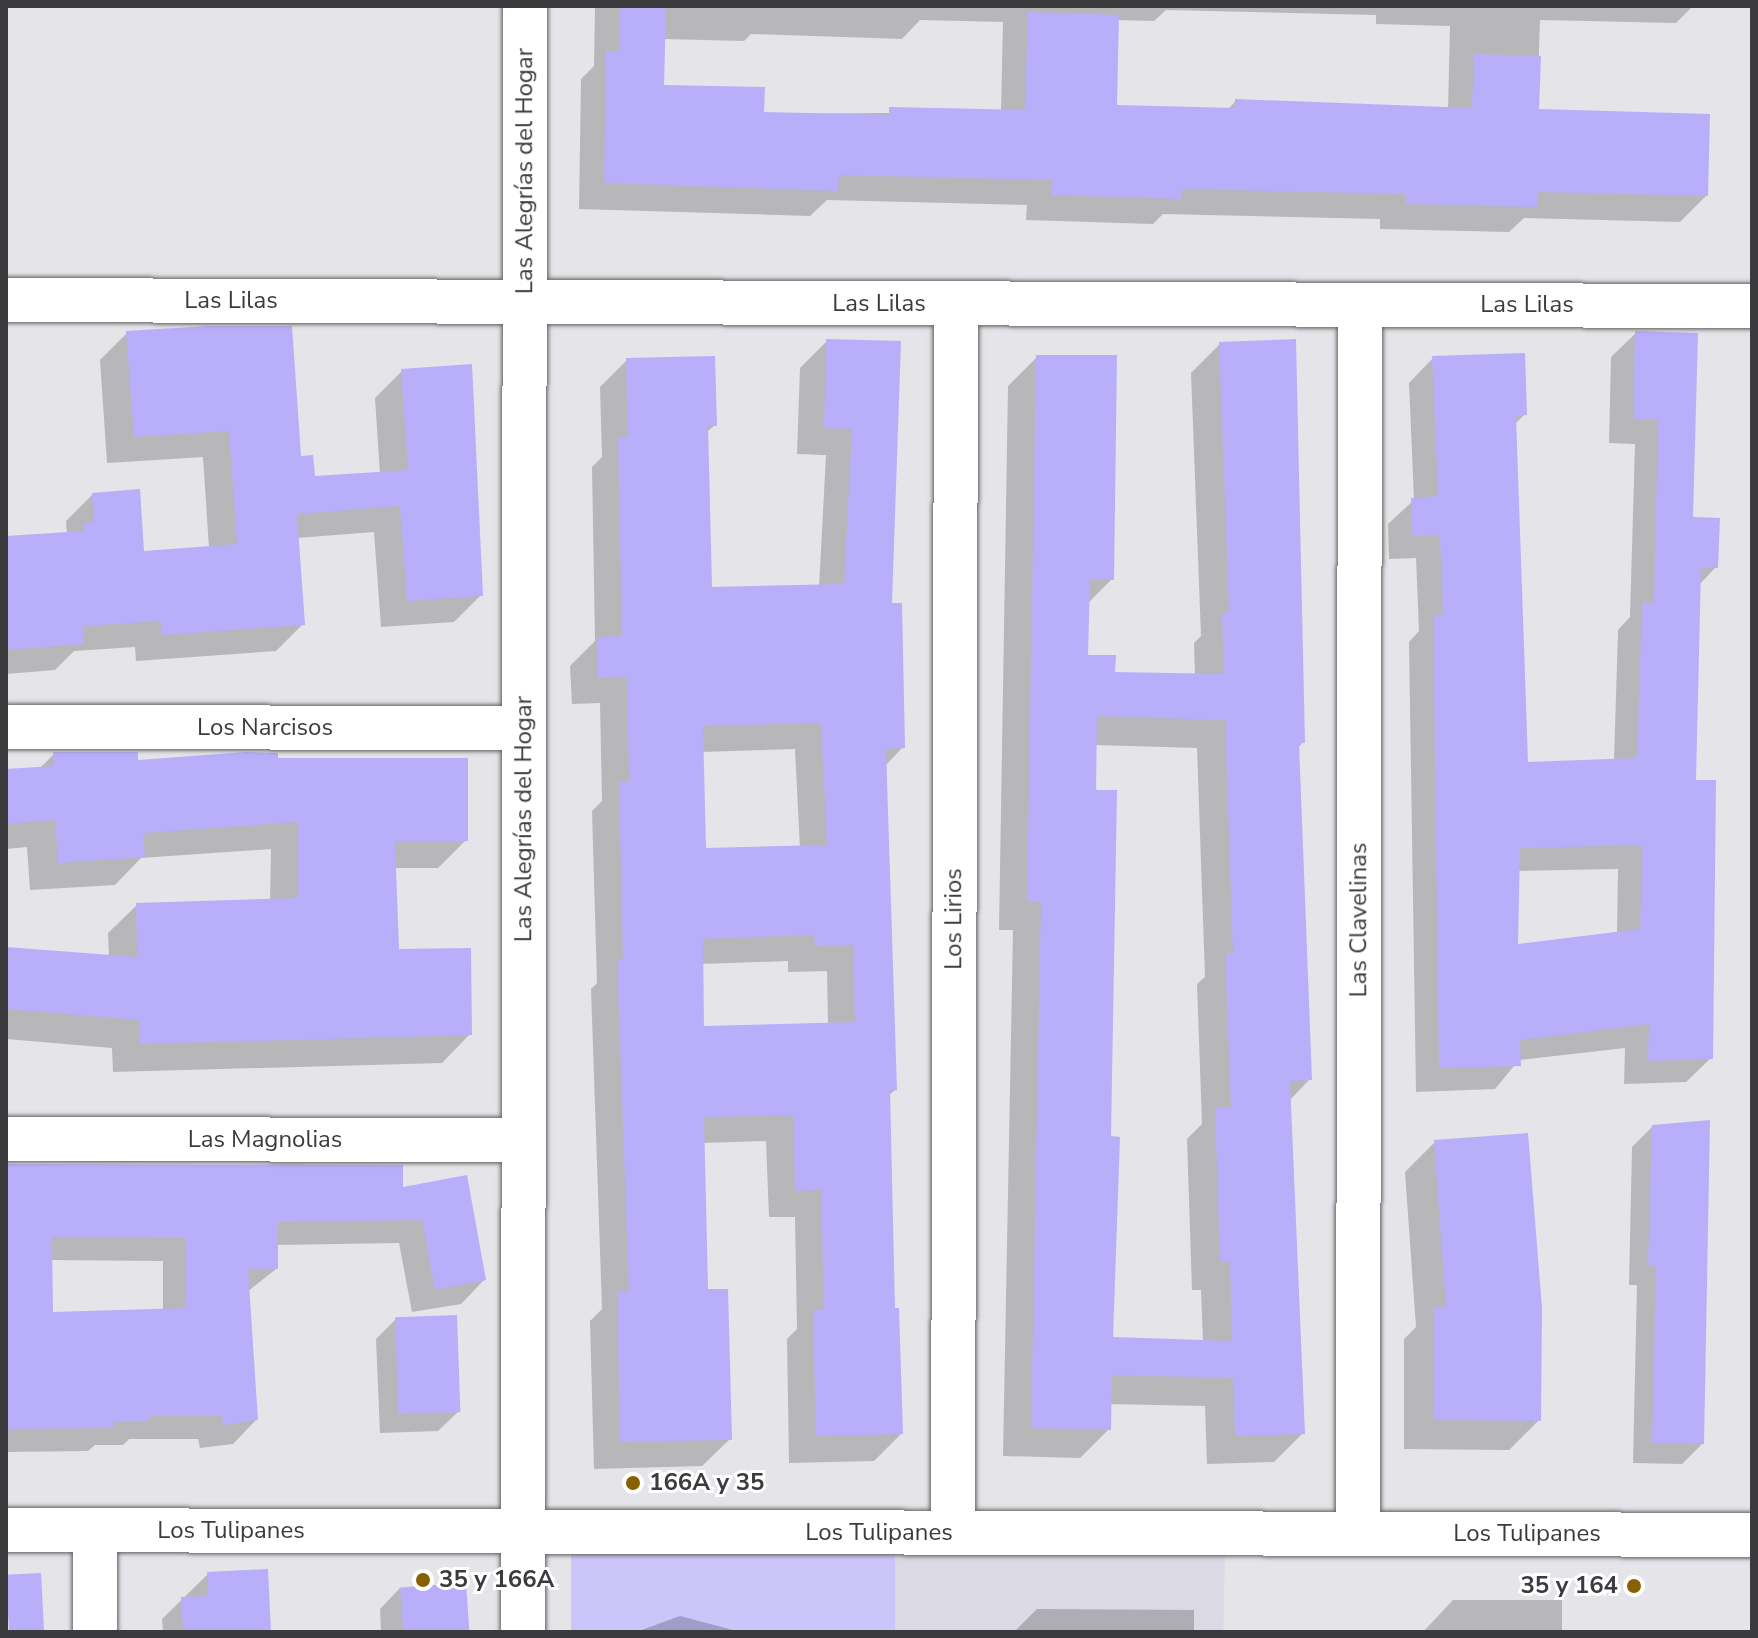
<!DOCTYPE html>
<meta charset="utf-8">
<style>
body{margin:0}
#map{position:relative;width:1758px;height:1638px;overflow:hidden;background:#e5e4e8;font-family:"Nunito Sans",sans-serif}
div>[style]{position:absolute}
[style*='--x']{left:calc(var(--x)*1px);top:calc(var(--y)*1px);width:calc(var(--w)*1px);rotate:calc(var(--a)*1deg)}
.built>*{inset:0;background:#dad9e4;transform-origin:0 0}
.green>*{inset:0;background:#cbc5fa;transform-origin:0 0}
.shadow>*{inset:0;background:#0003}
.building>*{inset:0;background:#b9aefa;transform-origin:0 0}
.roads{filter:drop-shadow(0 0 2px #656567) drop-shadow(0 0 2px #656567)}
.street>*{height:44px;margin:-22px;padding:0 22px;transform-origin:22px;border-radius:22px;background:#fff}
.dots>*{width:22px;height:22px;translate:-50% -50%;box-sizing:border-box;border:4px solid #fff;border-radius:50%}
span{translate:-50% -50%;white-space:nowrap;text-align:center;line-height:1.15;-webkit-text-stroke:6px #fff;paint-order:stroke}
.street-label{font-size:24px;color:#3b3b3d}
.poi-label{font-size:24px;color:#3b3b3d;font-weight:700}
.left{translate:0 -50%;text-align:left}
.right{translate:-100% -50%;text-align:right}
.frame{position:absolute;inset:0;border:8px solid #3b3b3d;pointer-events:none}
</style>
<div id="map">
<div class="built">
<div style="left:895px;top:1541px;width:330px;height:91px;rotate:1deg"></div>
</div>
<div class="green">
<div style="left:895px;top:1541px;width:91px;height:324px;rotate:90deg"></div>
</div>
<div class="shadow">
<div style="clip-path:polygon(evenodd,595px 6px,1693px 6px,1676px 23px,1540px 20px,1537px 111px,1706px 196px,1680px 222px,1524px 218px,1509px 232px,1380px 229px,1380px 219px,1163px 214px,1153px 224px,1026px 220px,1027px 205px,827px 200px,810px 216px,579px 209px,581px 79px,594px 66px,595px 6px,1166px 10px,1376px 15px,1376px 24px,1450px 26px,1448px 109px,1236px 101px,1227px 110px,1115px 107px,1116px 20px,1154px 21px,1166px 10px,595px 6px,920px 20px,1003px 22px,1001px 112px,762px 114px,662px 87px,663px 39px,744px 41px,751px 34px,902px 39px,920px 20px)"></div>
<div style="clip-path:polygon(127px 333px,299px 458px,313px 478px,380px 474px,375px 398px,402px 371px,481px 595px,454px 622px,381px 627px,374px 532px,297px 538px,303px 624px,276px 651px,136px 661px,135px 647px,74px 651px,55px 670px,6px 674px,6px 537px,67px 534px,66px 521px,93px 494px,142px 553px,209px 548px,203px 457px,107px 463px,100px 360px)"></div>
<div style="clip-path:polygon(evenodd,1636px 333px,1691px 519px,1716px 567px,1699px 585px,1694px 782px,1711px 1058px,1686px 1082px,1624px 1084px,1625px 1048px,1519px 1060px,1495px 1089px,1416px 1092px,1409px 642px,1419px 631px,1416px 558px,1389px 559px,1388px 524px,1414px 500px,1409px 383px,1433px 358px,1525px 414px,1514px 425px,1526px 764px,1614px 761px,1618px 630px,1630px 617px,1635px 444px,1609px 443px,1611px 357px,1636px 333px,1618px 869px,1617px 934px,1516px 946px,1517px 871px,1618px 869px)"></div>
<div style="clip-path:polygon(evenodd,827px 341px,899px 343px,890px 605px,903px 747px,885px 766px,895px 1090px,888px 1096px,893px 1310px,901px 1434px,874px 1461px,789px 1463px,787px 1339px,797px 1329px,795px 1217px,769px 1217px,766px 1141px,703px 1143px,706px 1291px,730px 1439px,702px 1466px,594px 1469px,590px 1321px,602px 1309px,591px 989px,597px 983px,592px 811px,602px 801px,600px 703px,572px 704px,570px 666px,595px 641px,592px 467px,602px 457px,600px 387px,627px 360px,715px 425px,706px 433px,710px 589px,819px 587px,826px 455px,797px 454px,800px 368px,827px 341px,795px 749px,800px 848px,704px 850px,701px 752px,795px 749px,827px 341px,788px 961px,788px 972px,827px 971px,828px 1025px,702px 1028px,701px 964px,788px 961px)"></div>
<div style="clip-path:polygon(evenodd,1220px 344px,1303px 742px,1297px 749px,1310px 1079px,1289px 1101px,1303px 1433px,1274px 1462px,1207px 1464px,1205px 1406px,1109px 1404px,1109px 1429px,1080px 1458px,1003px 1456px,1013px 930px,999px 930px,1008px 386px,1037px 357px,1112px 579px,1087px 604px,1086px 657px,1113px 674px,1195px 676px,1194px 643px,1201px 636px,1191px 373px,1220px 344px,1095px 745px,1197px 748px,1205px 977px,1197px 984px,1202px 1124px,1187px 1139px,1192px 1290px,1201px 1290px,1203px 1342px,1111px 1339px,1095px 745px)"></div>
<div style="clip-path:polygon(54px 754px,136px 762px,277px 760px,466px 840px,438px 868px,394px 868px,397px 951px,470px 1034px,442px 1063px,113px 1072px,112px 1048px,6px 1039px,6px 949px,109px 957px,108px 933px,137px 905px,270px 901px,271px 849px,141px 858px,115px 885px,30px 890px,27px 847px,6px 849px,6px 771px,39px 769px)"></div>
<div style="clip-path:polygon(1653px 1126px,1702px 1444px,1682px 1464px,1633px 1463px,1637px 1285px,1629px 1285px,1632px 1147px)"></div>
<div style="clip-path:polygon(1435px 1142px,1539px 1420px,1509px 1450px,1404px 1449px,1404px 1339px,1416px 1327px,1405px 1172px)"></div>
<div style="clip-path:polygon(evenodd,6px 1166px,401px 1189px,484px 1280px,461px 1304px,412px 1312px,399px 1243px,276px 1245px,276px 1269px,247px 1292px,256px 1420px,233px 1444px,200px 1448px,198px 1439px,129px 1439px,123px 1445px,95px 1445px,88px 1451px,6px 1452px,6px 1166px,50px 1260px,163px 1261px,163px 1310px,51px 1314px,50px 1260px)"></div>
<div style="clip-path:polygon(396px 1319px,459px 1411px,438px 1431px,380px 1433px,376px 1339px)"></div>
<div style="clip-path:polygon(208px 1574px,269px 1632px,163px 1632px,162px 1619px)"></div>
<div style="clip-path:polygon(400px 1588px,467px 1632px,381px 1632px,380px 1609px)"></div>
<div style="clip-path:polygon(1453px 1600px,1562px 1600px,1562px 1632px,1423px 1632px)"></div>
<div style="clip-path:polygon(1037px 1609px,1194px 1610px,1194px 1632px,1014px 1632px)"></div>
<div style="clip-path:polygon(680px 1616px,733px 1630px,734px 1632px,636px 1632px)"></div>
</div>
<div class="building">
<div style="clip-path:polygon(620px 6px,666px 6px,664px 85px,765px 87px,764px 112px,889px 115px,889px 107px,1025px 110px,1028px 12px,1119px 15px,1117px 105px,1235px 108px,1235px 99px,1472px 108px,1474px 54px,1541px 56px,1539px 109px,1710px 114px,1708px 196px,1538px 192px,1537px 207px,1405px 204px,1405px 194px,1182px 189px,1181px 199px,1052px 195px,1052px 180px,839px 175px,838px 191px,604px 183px,606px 51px,619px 51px)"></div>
<div style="clip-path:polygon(209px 326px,292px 326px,301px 456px,313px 455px,315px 476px,408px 470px,401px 369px,472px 364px,483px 596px,407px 601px,400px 506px,297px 514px,305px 625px,162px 635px,161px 621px,83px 626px,84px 644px,6px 650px,6px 536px,84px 531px,83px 523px,94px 522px,92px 493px,140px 489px,144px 551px,237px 544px,229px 431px,134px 437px,126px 331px)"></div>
<div style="clip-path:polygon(evenodd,1635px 331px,1698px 333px,1693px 517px,1720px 518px,1718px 568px,1701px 568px,1696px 780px,1716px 780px,1713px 1059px,1648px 1061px,1649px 1024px,1520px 1040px,1521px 1066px,1439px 1068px,1433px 615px,1443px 615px,1440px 535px,1412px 536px,1411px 498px,1438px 496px,1432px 356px,1525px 353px,1527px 415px,1516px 416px,1528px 762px,1637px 758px,1642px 603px,1654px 604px,1658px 420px,1633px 420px,1635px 331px,1642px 845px,1640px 929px,1518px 944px,1520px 848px,1642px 845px)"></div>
<div style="clip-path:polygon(evenodd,826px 339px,901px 341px,892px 603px,902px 603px,905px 748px,886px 749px,897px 1090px,890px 1091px,895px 1308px,899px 1308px,903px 1434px,816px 1436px,813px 1310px,824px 1310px,821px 1190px,795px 1191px,793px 1115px,704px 1117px,708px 1289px,728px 1289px,732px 1440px,620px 1442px,617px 1292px,629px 1291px,617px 960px,623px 960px,619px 782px,629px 782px,627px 677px,598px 678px,597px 637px,622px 636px,618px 438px,628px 437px,626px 358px,715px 356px,717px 426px,708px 425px,712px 587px,844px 584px,852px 429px,824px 428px,826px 339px,821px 723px,827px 845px,706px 848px,703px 726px,821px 723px,826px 339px,814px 935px,815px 946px,853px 945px,855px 1022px,704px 1026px,703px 939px,814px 935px)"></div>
<div style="clip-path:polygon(evenodd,1296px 339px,1305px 743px,1299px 743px,1312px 1080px,1290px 1081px,1305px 1434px,1235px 1436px,1233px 1378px,1112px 1375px,1111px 1430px,1031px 1428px,1041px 902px,1027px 902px,1036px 355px,1117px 355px,1114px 580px,1090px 580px,1088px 655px,1116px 655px,1115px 672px,1224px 674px,1222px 613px,1229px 612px,1219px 342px,1296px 339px,1097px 716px,1225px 720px,1233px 953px,1225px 953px,1231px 1107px,1215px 1108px,1220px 1262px,1230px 1262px,1232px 1341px,1113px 1337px,1120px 1137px,1111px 1136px,1117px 790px,1096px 790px,1097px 716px)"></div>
<div style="clip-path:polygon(53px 752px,138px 752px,138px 760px,246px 752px,278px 753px,278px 758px,468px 758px,468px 841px,395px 841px,399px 949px,471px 948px,472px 1035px,140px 1044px,139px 1020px,6px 1009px,6px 947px,137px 957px,136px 903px,298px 898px,298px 822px,143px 833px,145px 857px,58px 863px,55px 820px,6px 824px,6px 769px,54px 766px)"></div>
<div style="clip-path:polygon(1710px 1120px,1704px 1444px,1652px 1443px,1656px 1266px,1648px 1265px,1652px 1125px)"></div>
<div style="clip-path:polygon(1528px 1133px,1542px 1308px,1541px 1421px,1433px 1420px,1433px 1307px,1446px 1307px,1434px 1140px)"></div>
<div style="clip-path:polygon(evenodd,6px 1164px,403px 1165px,403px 1187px,467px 1175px,486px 1280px,435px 1290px,422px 1220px,278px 1222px,278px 1269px,248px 1269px,258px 1420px,223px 1425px,222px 1416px,149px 1416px,149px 1422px,114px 1422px,114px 1428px,6px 1429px,6px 1164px,52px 1237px,186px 1238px,186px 1308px,53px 1312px,52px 1237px)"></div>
<div style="left:457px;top:1315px;width:97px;height:62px;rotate:88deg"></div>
<div style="clip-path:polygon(268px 1569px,271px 1632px,183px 1632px,181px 1597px,208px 1596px,207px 1572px)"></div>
<div style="left:41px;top:1573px;width:59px;height:35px;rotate:87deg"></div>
<div style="left:466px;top:1583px;width:49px;height:66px;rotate:86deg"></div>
</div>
<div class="roads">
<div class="street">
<div style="--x:6;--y:300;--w:1746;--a:0.2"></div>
<div style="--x:6;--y:727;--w:518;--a:0.11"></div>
<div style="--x:6;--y:1139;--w:517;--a:0.11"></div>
<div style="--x:6;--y:1530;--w:1746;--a:0.16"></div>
<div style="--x:953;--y:1533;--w:1229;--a:-89.86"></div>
<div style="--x:1358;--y:1534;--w:1229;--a:-89.91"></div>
<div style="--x:95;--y:1632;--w:101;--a:-90"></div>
<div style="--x:523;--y:1632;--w:1626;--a:-89.93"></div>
</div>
</div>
<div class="dots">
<div style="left:633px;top:1483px;background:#896000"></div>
<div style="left:423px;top:1580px;background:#896000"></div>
<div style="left:1634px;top:1586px;background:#896000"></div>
</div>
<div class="street-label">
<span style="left:525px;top:171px;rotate:-90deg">Las Alegrías del Hogar</span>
<span style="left:231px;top:301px">Las Lilas</span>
<span style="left:879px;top:304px">Las Lilas</span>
<span style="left:1527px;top:305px">Las Lilas</span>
<span style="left:265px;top:728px">Los Narcisos</span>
<span style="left:524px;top:819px;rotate:-90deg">Las Alegrías del Hogar</span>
<span style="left:954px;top:919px;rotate:-90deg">Los Lirios</span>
<span style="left:1359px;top:920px;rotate:-90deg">Las Clavelinas</span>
<span style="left:265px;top:1140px">Las Magnolias</span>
<span style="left:231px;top:1531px">Los Tulipanes</span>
<span style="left:879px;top:1533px">Los Tulipanes</span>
<span style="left:1527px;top:1534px">Los Tulipanes</span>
</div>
<div class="poi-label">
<span class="left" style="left:649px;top:1483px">166A y 35</span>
<span class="left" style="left:439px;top:1580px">35 y 166A</span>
<span class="right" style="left:1618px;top:1586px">35 y 164</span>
</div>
<div class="frame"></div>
</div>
